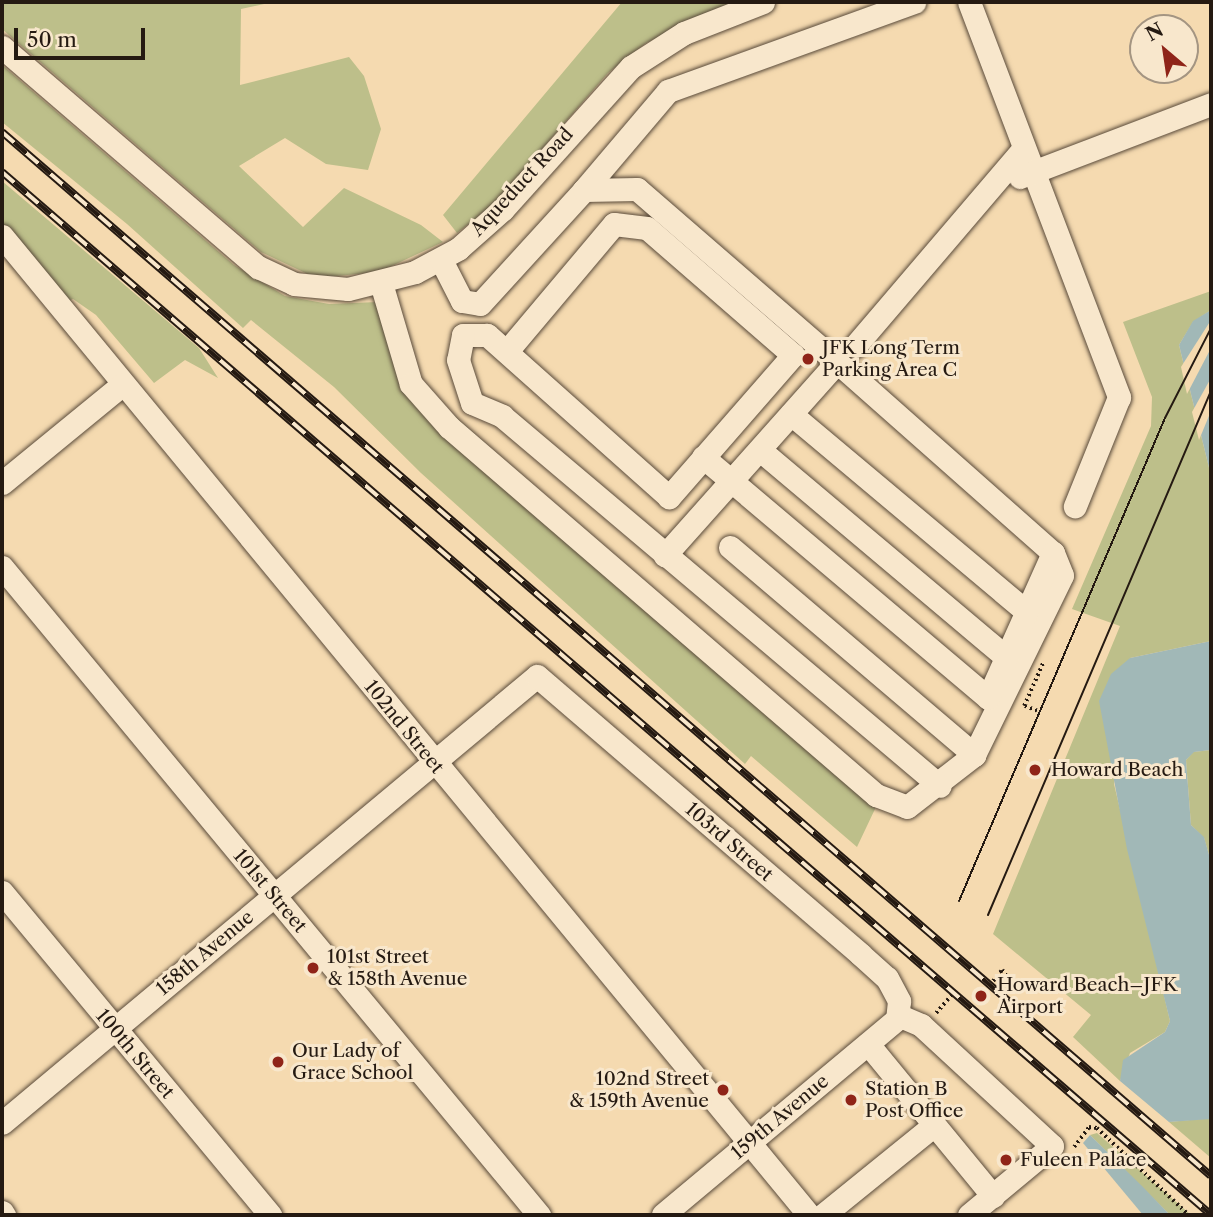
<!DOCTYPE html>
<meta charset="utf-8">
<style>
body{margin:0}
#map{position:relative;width:1213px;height:1217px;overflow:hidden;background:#f5dab0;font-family:"Libre Caslon Text",serif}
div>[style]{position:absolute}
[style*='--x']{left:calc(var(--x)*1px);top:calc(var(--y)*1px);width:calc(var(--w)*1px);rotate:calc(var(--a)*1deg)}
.green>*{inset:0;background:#bdbf8a}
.water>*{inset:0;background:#a1b8b7}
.pier>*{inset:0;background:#f5dab0}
.path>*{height:3.5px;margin-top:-1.75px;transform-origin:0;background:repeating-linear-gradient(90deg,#251a12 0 2px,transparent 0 5.5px)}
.roads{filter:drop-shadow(0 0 2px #594a3a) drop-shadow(0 0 2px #594a3a)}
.minor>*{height:23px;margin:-11.5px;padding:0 11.5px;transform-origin:11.5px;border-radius:11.5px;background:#f8e7cc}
.tram>*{height:2px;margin:-1px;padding:0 1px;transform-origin:1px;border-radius:1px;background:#251a12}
.rail>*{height:8px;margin-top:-4px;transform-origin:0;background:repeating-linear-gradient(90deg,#f8e7cc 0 16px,#251a12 0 32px);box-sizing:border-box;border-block:2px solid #251a12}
.dots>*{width:19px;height:19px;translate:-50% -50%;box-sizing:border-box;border:4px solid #f8e7cc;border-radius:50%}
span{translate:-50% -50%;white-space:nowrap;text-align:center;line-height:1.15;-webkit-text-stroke:6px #f8e7cc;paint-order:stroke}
.street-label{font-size:19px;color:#251a12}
.poi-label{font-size:19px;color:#251a12}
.left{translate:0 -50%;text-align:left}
.right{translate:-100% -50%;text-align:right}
.frame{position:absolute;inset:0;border:4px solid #251a12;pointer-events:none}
.north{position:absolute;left:1129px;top:14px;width:70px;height:70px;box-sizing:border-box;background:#f8e7cc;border:2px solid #a49582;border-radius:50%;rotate:331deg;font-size:19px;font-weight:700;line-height:28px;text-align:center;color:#251a12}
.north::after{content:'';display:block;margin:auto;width:24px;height:32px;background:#8f2418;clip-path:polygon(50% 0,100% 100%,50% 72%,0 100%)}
.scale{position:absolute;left:14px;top:28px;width:131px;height:32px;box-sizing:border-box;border:4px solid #251a12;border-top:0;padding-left:9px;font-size:21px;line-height:24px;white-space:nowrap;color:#251a12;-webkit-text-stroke:5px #f8e7cc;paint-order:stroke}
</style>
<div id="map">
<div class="green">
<div style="clip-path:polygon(2px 2px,273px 2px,241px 9px,240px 85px,349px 57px,364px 76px,381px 129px,368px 170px,326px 164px,285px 138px,239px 166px,303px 227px,344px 188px,421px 225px,443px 242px,379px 272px,316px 278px,261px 252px,2px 29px)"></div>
<div style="clip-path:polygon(622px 2px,736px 2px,646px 43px,608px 73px,494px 204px,457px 233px,443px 215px)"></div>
<div style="clip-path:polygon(2px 65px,234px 265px,285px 296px,329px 304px,378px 302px,398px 374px,452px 414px,884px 790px,857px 847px,751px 756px,745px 764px,421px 473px,334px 387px,251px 320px,243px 328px,127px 224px,2px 122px)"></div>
<div style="clip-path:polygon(2px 181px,199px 348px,218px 378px,185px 360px,154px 383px,96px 315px,73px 299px,68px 301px,2px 230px)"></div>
<div style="clip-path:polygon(1211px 291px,1211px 310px,1193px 322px,1179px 345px,1211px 476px,1211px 641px,1130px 658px,1114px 784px,1170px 1021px,1165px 1032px,1130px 1053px,1120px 1081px,1073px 1037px,1091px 1015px,993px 934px,1120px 626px,1072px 609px,1151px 426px,1152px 397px,1123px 322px)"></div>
<div style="clip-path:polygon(1211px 750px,1211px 862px,1204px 838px,1191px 825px,1186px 760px,1193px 752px)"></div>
<div style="clip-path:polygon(1211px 1119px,1211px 1158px,1169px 1122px,1201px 1119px)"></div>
<div style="clip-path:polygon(1097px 1133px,1191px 1215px,1170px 1215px,1090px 1135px)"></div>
</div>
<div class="water">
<div style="clip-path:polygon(1211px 310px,1211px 476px,1179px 345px,1193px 321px)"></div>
<div style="clip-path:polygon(1211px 641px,1211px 750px,1194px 752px,1186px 760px,1191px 825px,1204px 837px,1211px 862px,1211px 1119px,1169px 1122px,1120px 1081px,1123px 1060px,1165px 1032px,1170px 1021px,1127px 849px,1099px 701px,1111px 674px,1130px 658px)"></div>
<div style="clip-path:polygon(1090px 1135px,1143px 1187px,1170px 1215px,1143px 1215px,1083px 1143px)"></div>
</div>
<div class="pier">
<div style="clip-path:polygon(1211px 320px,1211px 348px,1187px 394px,1181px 367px)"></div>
<div style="clip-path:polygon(1211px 378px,1211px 411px,1199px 440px,1192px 412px)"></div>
</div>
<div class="path">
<div style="--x:1037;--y:711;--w:14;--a:-159"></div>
<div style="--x:1024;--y:706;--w:47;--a:-66.2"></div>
<div style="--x:993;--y:981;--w:13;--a:-51"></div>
<div style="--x:1001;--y:971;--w:7;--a:45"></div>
<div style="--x:1006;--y:976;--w:7;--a:-124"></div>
<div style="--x:936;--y:1013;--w:23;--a:-49"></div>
<div style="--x:1074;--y:1147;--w:25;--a:-53"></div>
<div style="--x:1089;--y:1127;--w:8;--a:7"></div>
<div style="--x:1097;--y:1128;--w:127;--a:43.4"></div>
</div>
<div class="roads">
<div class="minor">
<div style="--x:969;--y:2;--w:423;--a:69.2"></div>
<div style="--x:1119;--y:397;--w:118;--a:112"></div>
<div style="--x:2;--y:47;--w:338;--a:40.7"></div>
<div style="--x:258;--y:267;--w:40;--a:25"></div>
<div style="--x:294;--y:284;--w:54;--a:5.3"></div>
<div style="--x:348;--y:289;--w:69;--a:-14.2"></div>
<div style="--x:415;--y:272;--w:49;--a:-28.1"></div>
<div style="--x:458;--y:249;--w:60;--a:-41.6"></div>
<div style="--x:503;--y:209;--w:191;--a:-48"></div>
<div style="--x:631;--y:67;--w:63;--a:-32.7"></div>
<div style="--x:684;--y:33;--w:85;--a:-21.4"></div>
<div style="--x:1020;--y:177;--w:204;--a:-20.9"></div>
<div style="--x:584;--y:190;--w:130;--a:-49.7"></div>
<div style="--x:668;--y:91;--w:262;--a:-19.9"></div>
<div style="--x:2;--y:236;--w:1269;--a:50.5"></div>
<div style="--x:441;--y:260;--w:46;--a:62.9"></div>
<div style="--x:462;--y:301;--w:18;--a:9"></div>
<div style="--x:480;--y:304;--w:154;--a:-47.6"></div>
<div style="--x:584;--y:190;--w:53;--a:-1.1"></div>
<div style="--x:637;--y:189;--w:264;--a:40.9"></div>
<div style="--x:837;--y:362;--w:259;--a:131.7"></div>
<div style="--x:381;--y:283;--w:105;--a:73.5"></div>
<div style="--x:411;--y:384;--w:57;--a:48.5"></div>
<div style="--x:449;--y:427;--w:564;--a:40.76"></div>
<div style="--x:876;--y:795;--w:33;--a:21"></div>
<div style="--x:907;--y:807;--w:85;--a:-37.8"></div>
<div style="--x:974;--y:755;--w:200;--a:-63.9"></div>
<div style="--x:1062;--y:575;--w:24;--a:-112"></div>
<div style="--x:1053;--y:553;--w:288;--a:-138.5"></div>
<div style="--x:855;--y:346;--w:260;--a:-49.5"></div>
<div style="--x:507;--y:351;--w:166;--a:-49.9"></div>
<div style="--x:614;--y:224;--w:33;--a:7"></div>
<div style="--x:647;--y:228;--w:194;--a:41"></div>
<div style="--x:793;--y:355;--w:189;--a:131.1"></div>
<div style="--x:669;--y:497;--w:244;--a:-138.3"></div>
<div style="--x:487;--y:335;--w:24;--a:180"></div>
<div style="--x:463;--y:335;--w:25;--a:101"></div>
<div style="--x:458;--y:360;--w:45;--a:72"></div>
<div style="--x:472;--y:403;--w:33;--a:23"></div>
<div style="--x:502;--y:416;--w:573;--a:40.19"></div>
<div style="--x:791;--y:414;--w:308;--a:40"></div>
<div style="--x:760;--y:450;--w:323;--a:40.1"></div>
<div style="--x:703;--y:457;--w:373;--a:40.2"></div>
<div style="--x:988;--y:698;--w:159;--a:-65.9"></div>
<div style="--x:2;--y:483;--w:156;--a:-39.3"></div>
<div style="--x:730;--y:547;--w:321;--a:40.4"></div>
<div style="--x:2;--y:567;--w:842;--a:50.35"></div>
<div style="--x:2;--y:892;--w:420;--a:50.3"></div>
<div style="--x:900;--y:1016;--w:23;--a:23"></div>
<div style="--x:921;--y:1025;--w:178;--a:42.7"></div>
<div style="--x:1052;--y:1146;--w:108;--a:140.3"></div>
<div style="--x:868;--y:1044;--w:197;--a:50.6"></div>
<div style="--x:2;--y:1123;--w:697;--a:-39.88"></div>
<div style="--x:537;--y:676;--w:426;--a:40.7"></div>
<div style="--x:860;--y:954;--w:36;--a:42"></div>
<div style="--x:887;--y:978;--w:26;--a:62"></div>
<div style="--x:899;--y:1001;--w:18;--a:96"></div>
<div style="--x:897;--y:1019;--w:305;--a:140.1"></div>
<div style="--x:2;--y:1212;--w:4;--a:56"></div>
<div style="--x:823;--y:1215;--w:143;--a:-39"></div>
</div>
</div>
<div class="tram">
<div style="--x:959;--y:901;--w:525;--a:-66.9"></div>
<div style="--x:1165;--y:418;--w:101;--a:-62.9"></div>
<div style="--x:988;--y:915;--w:569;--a:-66.95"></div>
</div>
<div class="rail">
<div style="--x:2;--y:132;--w:1597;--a:40.81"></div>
<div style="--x:2;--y:172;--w:1597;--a:40.78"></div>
</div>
<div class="dots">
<div style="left:808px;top:359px;background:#8f2418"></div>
<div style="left:1035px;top:770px;background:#8f2418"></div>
<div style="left:313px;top:968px;background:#8f2418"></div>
<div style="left:981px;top:996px;background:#8f2418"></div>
<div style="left:278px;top:1062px;background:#8f2418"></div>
<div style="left:723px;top:1090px;background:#8f2418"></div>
<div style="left:851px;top:1100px;background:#8f2418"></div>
<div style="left:1006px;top:1160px;background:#8f2418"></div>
</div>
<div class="street-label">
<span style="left:522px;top:182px;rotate:-47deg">Aqueduct Road</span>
<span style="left:404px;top:727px;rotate:51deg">102nd Street</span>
<span style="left:729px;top:842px;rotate:41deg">103rd Street</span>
<span style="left:270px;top:891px;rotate:50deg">101st Street</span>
<span style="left:205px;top:953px;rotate:-40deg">158th Avenue</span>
<span style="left:135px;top:1054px;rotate:50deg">100th Street</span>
<span style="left:780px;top:1117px;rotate:-40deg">159th Avenue</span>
</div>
<div class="poi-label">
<span class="left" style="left:822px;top:359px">JFK Long Term<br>Parking Area C</span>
<span class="left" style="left:1051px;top:770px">Howard Beach</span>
<span class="left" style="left:327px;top:968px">101st Street<br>&amp; 158th Avenue</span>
<span class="left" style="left:997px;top:996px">Howard Beach–JFK<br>Airport</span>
<span class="left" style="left:292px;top:1062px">Our Lady of<br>Grace School</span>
<span class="right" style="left:709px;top:1090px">102nd Street<br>&amp; 159th Avenue</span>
<span class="left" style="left:865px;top:1100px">Station B<br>Post Office</span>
<span class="left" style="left:1020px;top:1160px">Fuleen Palace</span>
</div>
<div class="frame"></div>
<div class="north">N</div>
<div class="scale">50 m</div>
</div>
